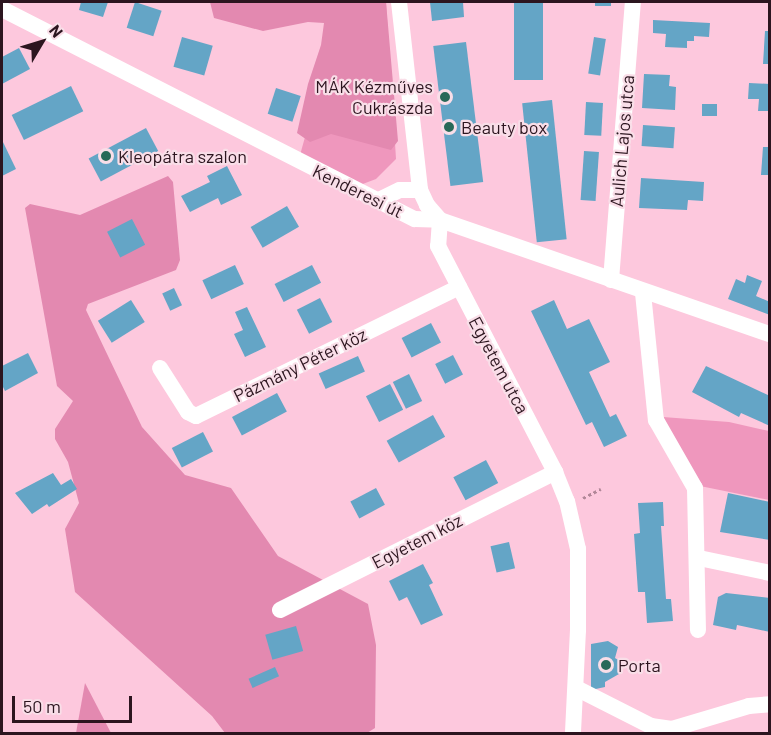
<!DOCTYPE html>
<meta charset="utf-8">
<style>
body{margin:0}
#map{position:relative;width:771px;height:735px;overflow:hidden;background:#fdc8dd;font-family:Barlow,sans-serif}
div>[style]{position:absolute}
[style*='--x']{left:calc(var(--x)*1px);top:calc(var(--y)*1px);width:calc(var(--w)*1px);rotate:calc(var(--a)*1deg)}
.green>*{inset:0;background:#ef97bd}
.forest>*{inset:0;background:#e389b0}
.building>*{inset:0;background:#64a5c6;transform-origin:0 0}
.path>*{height:3px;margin-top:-1.5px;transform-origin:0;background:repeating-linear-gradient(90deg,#b18798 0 3px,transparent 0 6px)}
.minor>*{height:16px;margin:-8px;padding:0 8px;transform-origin:8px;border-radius:8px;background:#fff}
.dots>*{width:16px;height:16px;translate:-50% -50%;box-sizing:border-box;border:3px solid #f9dee8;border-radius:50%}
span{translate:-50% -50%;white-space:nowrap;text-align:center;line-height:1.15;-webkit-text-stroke:4.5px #f9dee8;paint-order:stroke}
.poi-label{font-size:18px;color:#2c151f}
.right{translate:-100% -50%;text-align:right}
.left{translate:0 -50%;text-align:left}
.street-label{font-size:18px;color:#2c151f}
.frame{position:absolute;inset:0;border:3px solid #2c151f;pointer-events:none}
.north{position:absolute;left:12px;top:12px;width:60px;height:60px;-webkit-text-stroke:4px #f9dee8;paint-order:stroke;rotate:52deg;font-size:16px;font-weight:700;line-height:24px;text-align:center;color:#2c151f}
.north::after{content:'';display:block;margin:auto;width:21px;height:27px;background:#2c151f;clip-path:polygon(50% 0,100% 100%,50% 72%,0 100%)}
.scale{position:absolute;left:12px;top:696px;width:120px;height:27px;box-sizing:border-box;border:3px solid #2c151f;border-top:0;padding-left:8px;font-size:18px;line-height:21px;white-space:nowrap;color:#2c151f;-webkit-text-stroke:4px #f9dee8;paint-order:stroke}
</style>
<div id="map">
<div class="green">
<div style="clip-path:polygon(343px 2px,386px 2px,396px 159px,376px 179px,360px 185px,300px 155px)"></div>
<div style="clip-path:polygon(663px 417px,729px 422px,769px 431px,769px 500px,700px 486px)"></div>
</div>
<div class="forest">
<div style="clip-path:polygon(210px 2px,386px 2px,398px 141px,391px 150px,331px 134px,310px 142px,297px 133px,308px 84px,321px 45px,324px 23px,308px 22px,263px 31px,214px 18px)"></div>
<div style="clip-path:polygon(168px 176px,173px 182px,180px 260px,176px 270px,88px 304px,86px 310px,142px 427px,185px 475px,231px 488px,278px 556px,368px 604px,376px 645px,375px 728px,367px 733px,225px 733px,212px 716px,75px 592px,65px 529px,79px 503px,68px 462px,55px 439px,55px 429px,73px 401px,57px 386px,25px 208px,30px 204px,80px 215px)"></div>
<div style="clip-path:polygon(85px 683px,111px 733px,76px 733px)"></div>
</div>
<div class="building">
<div style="clip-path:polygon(81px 2px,108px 2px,103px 17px,79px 10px)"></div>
<div style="left:135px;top:2px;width:28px;height:27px;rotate:18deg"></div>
<div style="clip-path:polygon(430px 2px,463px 2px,464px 17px,432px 21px)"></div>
<div style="left:514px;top:2px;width:29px;height:78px"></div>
<div style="left:595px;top:2px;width:16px;height:4px"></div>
<div style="clip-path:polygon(653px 20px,710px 23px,709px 37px,694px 36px,694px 41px,687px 41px,687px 48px,665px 47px,666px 34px,653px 33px)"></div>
<div style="clip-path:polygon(765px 31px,770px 31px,770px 64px,763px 64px)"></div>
<div style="left:182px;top:37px;width:32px;height:31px;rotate:16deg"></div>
<div style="left:594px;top:37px;width:12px;height:37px;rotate:9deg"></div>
<div style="left:466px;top:42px;width:141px;height:33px;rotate:83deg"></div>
<div style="clip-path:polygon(19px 48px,30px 69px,2px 84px,2px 57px)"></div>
<div style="clip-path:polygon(644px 74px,670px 75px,669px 86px,676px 87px,675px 110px,642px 108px)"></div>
<div style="clip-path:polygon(749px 83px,770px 84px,770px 111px,758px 111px,759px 99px,748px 99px)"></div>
<div style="left:71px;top:86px;width:28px;height:66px;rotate:64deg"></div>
<div style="left:276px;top:88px;width:26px;height:27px;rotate:18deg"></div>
<div style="left:552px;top:100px;width:140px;height:30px;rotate:84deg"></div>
<div style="left:586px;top:102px;width:17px;height:33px;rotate:3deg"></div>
<div style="left:702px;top:104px;width:15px;height:12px"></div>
<div style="left:643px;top:125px;width:32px;height:21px;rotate:4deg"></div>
<div style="left:146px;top:128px;width:26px;height:65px;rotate:62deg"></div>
<div style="clip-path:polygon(2px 140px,16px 169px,2px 176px)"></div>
<div style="clip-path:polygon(763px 147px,770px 147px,770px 175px,761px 175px)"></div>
<div style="left:584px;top:151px;width:15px;height:49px;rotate:4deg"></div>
<div style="clip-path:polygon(227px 166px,242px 195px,221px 205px,218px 198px,190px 212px,181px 196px,210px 182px,207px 176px)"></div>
<div style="clip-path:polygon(641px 178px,704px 182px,703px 201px,688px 200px,687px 210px,639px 208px)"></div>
<div style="left:287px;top:206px;width:24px;height:42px;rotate:60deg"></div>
<div style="left:132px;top:219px;width:29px;height:28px;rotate:63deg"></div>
<div style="left:235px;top:265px;width:21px;height:36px;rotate:65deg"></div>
<div style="left:312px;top:265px;width:20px;height:42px;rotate:63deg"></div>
<div style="clip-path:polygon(747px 275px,762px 281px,756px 296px,770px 302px,770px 315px,728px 299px,736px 279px,745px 283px)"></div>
<div style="left:174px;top:288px;width:19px;height:13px;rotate:65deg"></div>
<div style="left:320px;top:298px;width:27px;height:26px;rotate:63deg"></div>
<div style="left:131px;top:300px;width:26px;height:39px;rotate:58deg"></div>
<div style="clip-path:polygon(554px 300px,567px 329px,589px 319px,610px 362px,589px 372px,610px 417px,616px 414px,627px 436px,604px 447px,592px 422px,586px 425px,531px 311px)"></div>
<div style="clip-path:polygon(247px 307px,266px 347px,245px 357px,234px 334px,243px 330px,235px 312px)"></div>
<div style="left:431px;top:323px;width:22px;height:33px;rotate:63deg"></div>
<div style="clip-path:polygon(28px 353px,38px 373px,5px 391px,2px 385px,2px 366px)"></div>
<div style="left:453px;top:355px;width:22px;height:20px;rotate:63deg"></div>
<div style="left:358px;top:356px;width:17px;height:43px;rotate:66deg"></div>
<div style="clip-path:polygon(706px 366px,770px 396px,770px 426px,741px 413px,739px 417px,692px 392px)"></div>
<div style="left:409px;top:374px;width:30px;height:18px;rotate:64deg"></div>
<div style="left:390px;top:384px;width:29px;height:27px;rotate:63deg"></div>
<div style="left:277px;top:393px;width:21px;height:51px;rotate:62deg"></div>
<div style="left:433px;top:415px;width:25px;height:53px;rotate:61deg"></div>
<div style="left:203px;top:432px;width:22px;height:35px;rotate:63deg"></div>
<div style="left:486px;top:460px;width:26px;height:37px;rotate:62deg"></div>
<div style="clip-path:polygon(53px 473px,61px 485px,71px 479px,77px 489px,49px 507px,47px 504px,32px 514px,15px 493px)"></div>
<div style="left:376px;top:488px;width:19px;height:29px;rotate:62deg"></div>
<div style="clip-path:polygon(728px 493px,770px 502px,770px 540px,720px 532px)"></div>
<div style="clip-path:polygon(663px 502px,664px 526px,661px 526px,666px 599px,671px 599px,673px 621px,647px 623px,645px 592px,638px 592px,634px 534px,640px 533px,638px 503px)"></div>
<div style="left:509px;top:542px;width:27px;height:19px;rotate:77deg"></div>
<div style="clip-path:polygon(423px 564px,433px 583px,429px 585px,443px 615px,421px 625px,407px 597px,399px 601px,389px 581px)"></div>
<div style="clip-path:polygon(726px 593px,770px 598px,770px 632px,737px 625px,736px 630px,713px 625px,718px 597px)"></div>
<div style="left:296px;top:626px;width:26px;height:32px;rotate:74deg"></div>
<div style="clip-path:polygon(608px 641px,618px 647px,615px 658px,623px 663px,619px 674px,605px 682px,605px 687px,591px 690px,591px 644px)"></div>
<div style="left:275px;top:667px;width:10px;height:29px;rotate:66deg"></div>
</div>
<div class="path">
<div style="--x:583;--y:498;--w:20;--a:-27"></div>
</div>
<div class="minor">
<div style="--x:399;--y:2;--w:189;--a:83.6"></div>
<div style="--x:420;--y:190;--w:17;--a:65"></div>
<div style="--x:427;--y:205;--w:20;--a:49"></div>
<div style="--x:440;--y:220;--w:26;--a:94"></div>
<div style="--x:438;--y:246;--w:254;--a:62.6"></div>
<div style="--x:555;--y:472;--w:31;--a:68"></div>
<div style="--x:567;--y:501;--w:49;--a:77.1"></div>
<div style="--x:578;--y:549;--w:81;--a:90"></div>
<div style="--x:578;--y:630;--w:104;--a:92.8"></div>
<div style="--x:2;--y:9;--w:463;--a:27"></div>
<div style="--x:415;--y:219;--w:25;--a:2"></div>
<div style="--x:440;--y:220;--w:349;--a:19.1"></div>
<div style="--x:377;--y:201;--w:25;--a:-26"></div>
<div style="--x:400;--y:190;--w:20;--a:0"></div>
<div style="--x:611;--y:280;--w:279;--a:-85.5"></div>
<div style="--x:643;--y:293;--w:128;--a:84.2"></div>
<div style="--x:656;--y:420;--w:78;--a:60.2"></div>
<div style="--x:695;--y:488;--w:142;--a:88.8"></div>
<div style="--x:160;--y:368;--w:52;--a:57.5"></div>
<div style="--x:188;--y:412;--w:9;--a:27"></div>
<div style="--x:196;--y:416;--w:293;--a:-26.1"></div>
<div style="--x:699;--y:558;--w:73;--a:11.9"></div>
<div style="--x:280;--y:610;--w:308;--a:-26.6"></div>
<div style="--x:576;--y:688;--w:84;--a:26.9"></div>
<div style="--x:651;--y:726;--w:21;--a:8"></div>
<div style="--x:672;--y:729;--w:80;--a:-16.6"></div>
<div style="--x:749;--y:706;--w:21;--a:-5"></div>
</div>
<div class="dots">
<div style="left:445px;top:97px;background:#286958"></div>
<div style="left:449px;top:127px;background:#286958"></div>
<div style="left:106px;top:156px;background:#286958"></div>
<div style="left:606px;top:665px;background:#286958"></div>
</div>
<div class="poi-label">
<span class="right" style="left:433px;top:97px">MÁK Kézműves<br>Cukrászda</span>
<span class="left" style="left:461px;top:127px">Beauty box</span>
<span class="left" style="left:118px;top:156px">Kleopátra szalon</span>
<span class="left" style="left:618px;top:665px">Porta</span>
</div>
<div class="street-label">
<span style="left:622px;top:141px;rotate:-85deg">Aulich Lajos utca</span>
<span style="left:358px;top:191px;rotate:26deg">Kenderesi út</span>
<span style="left:300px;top:365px;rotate:-26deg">Pázmány Péter köz</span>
<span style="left:499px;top:365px;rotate:62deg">Egyetem utca</span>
<span style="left:417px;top:541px;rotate:-27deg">Egyetem köz</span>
</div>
<div class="frame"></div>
<div class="north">N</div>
<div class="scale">50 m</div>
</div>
